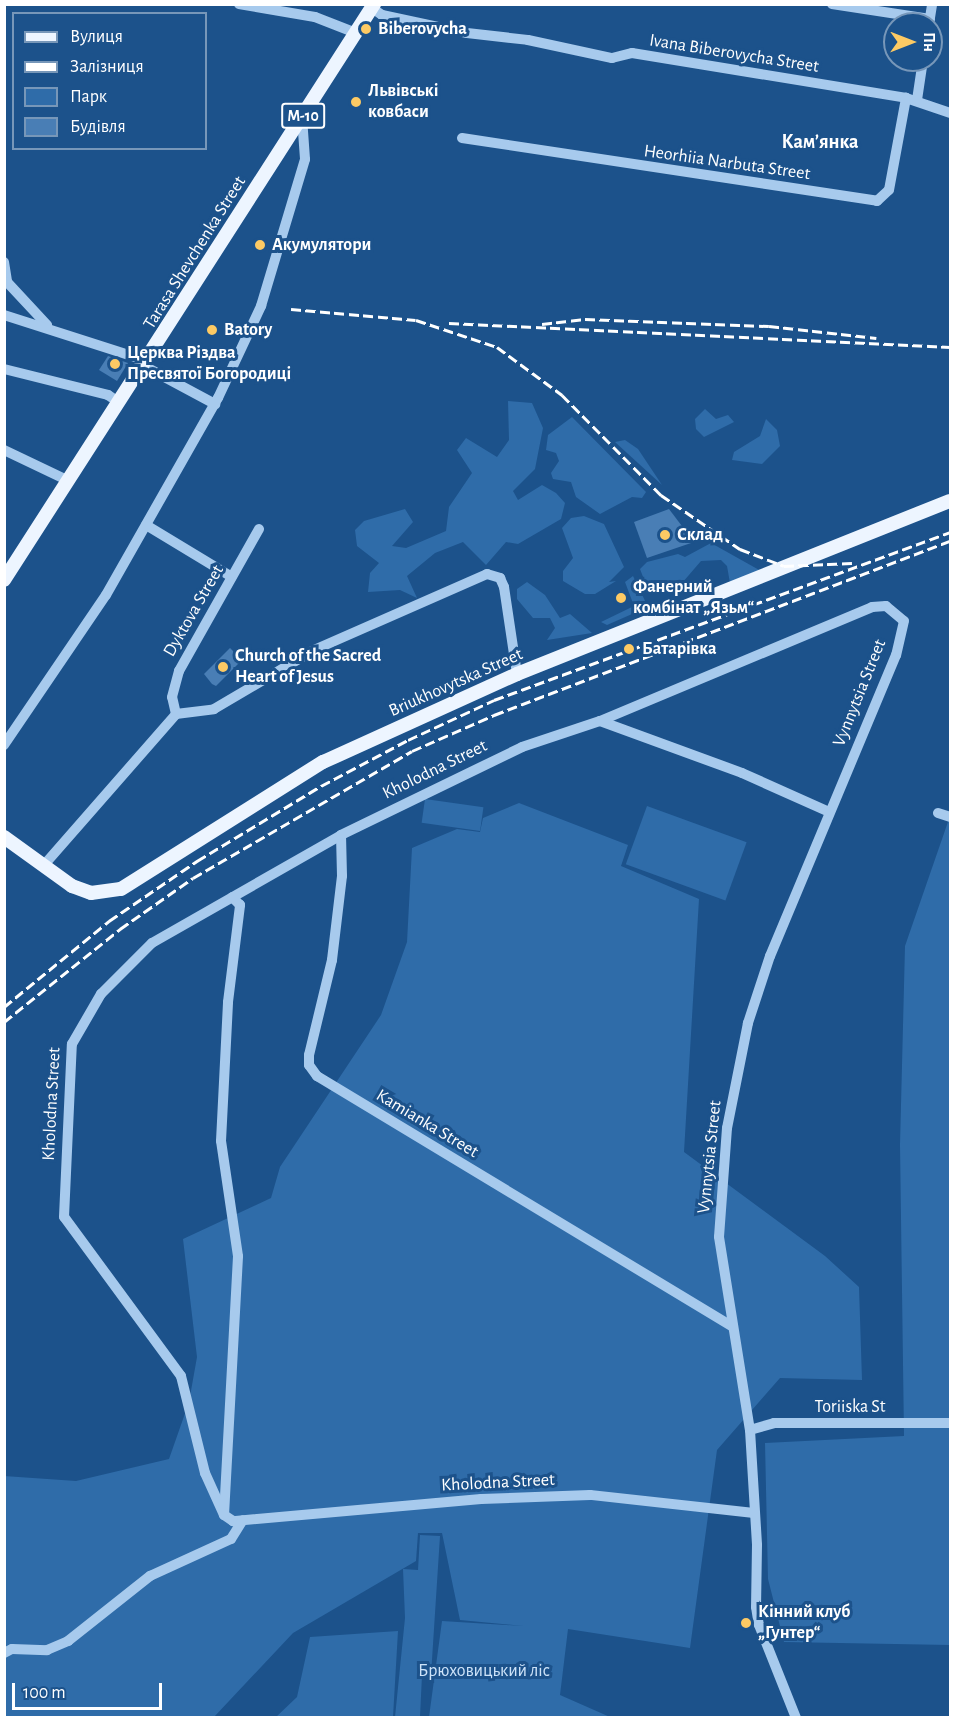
<!DOCTYPE html>
<meta charset="utf-8">
<style>
body{margin:0}
#map{position:relative;width:955px;height:1722px;overflow:hidden;background:#1c528b;font-family:"Alegreya Sans",sans-serif}
div>[style]{position:absolute}
[style*='--x']{left:calc(var(--x)*1px);top:calc(var(--y)*1px);width:calc(var(--w)*1px);rotate:calc(var(--a)*1deg)}
.green>*{inset:0;background:#2f6ca9;transform-origin:0 0}
.building>*{inset:0;background:#497eb5}
.minor>*{height:10px;margin:-5px;padding:0 5px;transform-origin:5px;border-radius:5px;background:#a7caed}
.major>*{height:14px;margin:-7px;padding:0 7px;transform-origin:7px;border-radius:7px;background:#edf5ff}
.rail>*{height:3px;margin-top:-1.5px;transform-origin:0;background:repeating-linear-gradient(90deg,#fff 0 10px,transparent 0 14.5px)}
.dots>*{width:16px;height:16px;translate:-50% -50%;box-sizing:border-box;border:3px solid #1c528b;border-radius:50%}
span{translate:-50% -50%;white-space:nowrap;text-align:center;line-height:1.15;-webkit-text-stroke:6px #1c528b;paint-order:stroke}
.shield-label span{padding:2px 4px;background:#1c528b;border:2px solid;border-radius:4px;-webkit-text-stroke-width:0}
.shield-label{font-size:16px;color:#fff;font-weight:700}
.poi-label{font-size:18px;color:#fff;font-weight:700}
.left{translate:0 -50%;text-align:left}
.street-label{font-size:18px;color:#fff}
.park-label{font-size:18px;color:#cde3f9}
.neighbourhood-label{font-size:20px;color:#fff;font-weight:700}
.frame{position:absolute;inset:0;border:6px solid #fff;pointer-events:none}
.legend{position:absolute;left:12px;top:12px;width:195px;height:138px;box-sizing:border-box;background:#1c528b;border:2px solid #7797b9;margin:0;padding:8px 10px;list-style:none;font-size:18px;color:#fff}
.legend li{display:flex;align-items:center;gap:12px;height:30px}
.legend b{width:30px;border:2px solid #7797b9}
.north{position:absolute;left:883px;top:12px;width:60px;height:60px;box-sizing:border-box;background:#1c528b;border:2px solid #7797b9;border-radius:50%;rotate:90deg;font-size:16px;font-weight:700;line-height:24px;text-align:center;color:#fff}
.north::after{content:'';display:block;margin:auto;width:21px;height:27px;background:#fdca64;clip-path:polygon(50% 0,100% 100%,50% 72%,0 100%)}
.scale{position:absolute;left:12px;top:1683px;width:150px;height:27px;box-sizing:border-box;border:3px solid #fff;border-top:0;padding-left:8px;font-size:18px;line-height:21px;white-space:nowrap;color:#fff;-webkit-text-stroke:4px #1c528b;paint-order:stroke}
</style>
<div id="map">
<div class="green">
<div style="clip-path:polygon(508px 401px,532px 403px,543px 428px,535px 469px,513px 491px,518px 500px,542px 485px,556px 493px,565px 503px,561px 519px,518px 544px,506px 542px,486px 565px,463px 542px,435px 553px,407px 576px,417px 598px,400px 590px,368px 592px,370px 573px,379px 563px,357px 546px,355px 530px,364px 521px,405px 509px,413px 522px,392px 546px,406px 548px,446px 531px,449px 507px,472px 473px,457px 450px,466px 438px,497px 457px,509px 440px)"></div>
<div style="clip-path:polygon(705px 409px,716px 419px,728px 415px,734px 422px,704px 437px,696px 429px,695px 419px)"></div>
<div style="clip-path:polygon(572px 417px,646px 492px,642px 498px,632px 497px,600px 514px,576px 497px,571px 482px,553px 479px,551px 473px,559px 461px,556px 453px,546px 450px,548px 435px)"></div>
<div style="clip-path:polygon(766px 419px,777px 430px,780px 446px,762px 464px,732px 460px,734px 452px,760px 436px)"></div>
<div style="clip-path:polygon(625px 440px,638px 449px,662px 485px,615px 442px)"></div>
<div style="clip-path:polygon(584px 516px,604px 524px,624px 567px,609px 582px,616px 581px,595px 594px,585px 594px,563px 581px,563px 571px,573px 558px,562px 528px,571px 518px)"></div>
<div style="clip-path:polygon(711px 543px,761px 571px,730px 583px,727px 566px,721px 560px,701px 561px,676px 590px,648px 590px,640px 569px,647px 562px,678px 554px,685px 557px)"></div>
<div style="clip-path:polygon(633px 576px,648px 607px,607px 625px,601px 622px,634px 606px,625px 582px)"></div>
<div style="clip-path:polygon(527px 582px,545px 595px,560px 618px,570px 614px,592px 633px,547px 640px,555px 628px,550px 618px,533px 618px,517px 599px,517px 589px)"></div>
<div style="left:425px;top:799px;width:59px;height:24px;rotate:8deg"></div>
<div style="clip-path:polygon(519px 803px,628px 845px,621px 866px,699px 899px,684px 1152px,825px 1256px,859px 1287px,862px 1380px,780px 1378px,717px 1450px,690px 1648px,568px 1629px,560px 1695px,610px 1717px,429px 1717px,442px 1621px,524px 1626px,460px 1620px,442px 1533px,418px 1533px,416px 1561px,293px 1633px,214px 1717px,5px 1717px,4px 1476px,76px 1481px,169px 1459px,189px 1402px,197px 1357px,183px 1239px,271px 1198px,280px 1167px,381px 1015px,407px 942px,412px 848px,457px 829px,480px 832px,483px 818px)"></div>
<div style="left:647px;top:806px;width:106px;height:62px;rotate:20deg"></div>
<div style="clip-path:polygon(950px 816px,950px 1645px,784px 1642px,768px 1579px,765px 1443px,904px 1436px,900px 1145px,905px 946px)"></div>
<div style="clip-path:polygon(420px 1535px,440px 1536px,431px 1675px,422px 1675px,420px 1717px,395px 1717px,405px 1618px,403px 1569px,418px 1570px)"></div>
<div style="clip-path:polygon(398px 1631px,393px 1717px,276px 1717px,297px 1697px,310px 1637px)"></div>
</div>
<div class="building">
<div style="clip-path:polygon(108px 356px,128px 363px,117px 381px,99px 370px)"></div>
<div style="clip-path:polygon(669px 509px,694px 542px,647px 558px,634px 522px)"></div>
<div style="clip-path:polygon(230px 648px,242px 660px,216px 686px,212px 684px,204px 674px)"></div>
</div>
<div class="minor">
<div style="--x:239;--y:4;--w:77;--a:9.7"></div>
<div style="--x:315;--y:17;--w:44;--a:21.3"></div>
<div style="--x:832;--y:4;--w:99;--a:8.7"></div>
<div style="--x:372;--y:8;--w:12;--a:35"></div>
<div style="--x:382;--y:15;--w:87;--a:12"></div>
<div style="--x:467;--y:33;--w:61;--a:6.5"></div>
<div style="--x:528;--y:40;--w:86;--a:12.1"></div>
<div style="--x:612;--y:58;--w:21;--a:-14"></div>
<div style="--x:632;--y:53;--w:278;--a:9.3"></div>
<div style="--x:906;--y:98;--w:46;--a:18.8"></div>
<div style="--x:929;--y:24;--w:20;--a:-81"></div>
<div style="--x:917;--y:100;--w:40;--a:-81.5"></div>
<div style="--x:462;--y:138;--w:420;--a:8.6"></div>
<div style="--x:877;--y:201;--w:16;--a:-43"></div>
<div style="--x:889;--y:190;--w:94;--a:-79.5"></div>
<div style="--x:4;--y:262;--w:20;--a:81"></div>
<div style="--x:7;--y:282;--w:59;--a:47.1"></div>
<div style="--x:4;--y:315;--w:150;--a:17.8"></div>
<div style="--x:144;--y:366;--w:81;--a:28.2"></div>
<div style="--x:4;--y:369;--w:107;--a:14"></div>
<div style="--x:108;--y:395;--w:14;--a:34"></div>
<div style="--x:4;--y:450;--w:72;--a:25.5"></div>
<div style="--x:146;--y:525;--w:100;--a:31.2"></div>
<div style="--x:176;--y:714;--w:17;--a:-103"></div>
<div style="--x:172;--y:697;--w:27;--a:-75"></div>
<div style="--x:179;--y:671;--w:163;--a:-60.6"></div>
<div style="--x:600;--y:721;--w:151;--a:20.1"></div>
<div style="--x:742;--y:773;--w:95;--a:24.1"></div>
<div style="--x:4;--y:745;--w:181;--a:-55.8"></div>
<div style="--x:106;--y:595;--w:227;--a:-60.4"></div>
<div style="--x:218;--y:398;--w:102;--a:-64.9"></div>
<div style="--x:261;--y:306;--w:153;--a:-73.3"></div>
<div style="--x:305;--y:159;--w:42;--a:-94.1"></div>
<div style="--x:938;--y:813;--w:13;--a:18"></div>
<div style="--x:341;--y:835;--w:41;--a:88.6"></div>
<div style="--x:342;--y:876;--w:85;--a:96.8"></div>
<div style="--x:332;--y:960;--w:98;--a:103.6"></div>
<div style="--x:309;--y:1055;--w:10;--a:90"></div>
<div style="--x:309;--y:1065;--w:14;--a:54"></div>
<div style="--x:317;--y:1076;--w:484;--a:31.1"></div>
<div style="--x:44;--y:865;--w:201;--a:-48.8"></div>
<div style="--x:176;--y:714;--w:38;--a:-7"></div>
<div style="--x:214;--y:709;--w:116;--a:-30.5"></div>
<div style="--x:314;--y:650;--w:189;--a:-23.7"></div>
<div style="--x:487;--y:574;--w:14;--a:17"></div>
<div style="--x:500;--y:578;--w:10;--a:66"></div>
<div style="--x:504;--y:587;--w:88;--a:81.5"></div>
<div style="--x:750;--y:1430;--w:25;--a:-16"></div>
<div style="--x:774;--y:1423;--w:176;--a:0"></div>
<div style="--x:754;--y:1513;--w:165;--a:-173.7"></div>
<div style="--x:590;--y:1495;--w:109;--a:177.9"></div>
<div style="--x:481;--y:1499;--w:249;--a:174.9"></div>
<div style="--x:233;--y:1521;--w:11;--a:-146"></div>
<div style="--x:224;--y:1515;--w:46;--a:-114.3"></div>
<div style="--x:205;--y:1473;--w:100;--a:-103.9"></div>
<div style="--x:181;--y:1376;--w:197;--a:-126.3"></div>
<div style="--x:64;--y:1217;--w:173;--a:-87.4"></div>
<div style="--x:72;--y:1044;--w:58;--a:-59.9"></div>
<div style="--x:101;--y:994;--w:72;--a:-45"></div>
<div style="--x:152;--y:943;--w:218;--a:-29.7"></div>
<div style="--x:341;--y:835;--w:201;--a:-25.9"></div>
<div style="--x:522;--y:747;--w:82;--a:-18.4"></div>
<div style="--x:600;--y:721;--w:295;--a:-22.7"></div>
<div style="--x:872;--y:607;--w:14;--a:-4"></div>
<div style="--x:886;--y:606;--w:23;--a:40"></div>
<div style="--x:904;--y:621;--w:35;--a:103"></div>
<div style="--x:896;--y:655;--w:326;--a:112.7"></div>
<div style="--x:770;--y:956;--w:71;--a:108.2"></div>
<div style="--x:748;--y:1023;--w:107;--a:101.3"></div>
<div style="--x:727;--y:1128;--w:109;--a:94.2"></div>
<div style="--x:719;--y:1237;--w:195;--a:80.9"></div>
<div style="--x:750;--y:1430;--w:115;--a:86.5"></div>
<div style="--x:757;--y:1545;--w:62;--a:90.9"></div>
<div style="--x:756;--y:1607;--w:18;--a:81"></div>
<div style="--x:759;--y:1625;--w:100;--a:68.3"></div>
<div style="--x:224;--y:1515;--w:259;--a:-86.9"></div>
<div style="--x:238;--y:1256;--w:116;--a:-98.4"></div>
<div style="--x:221;--y:1141;--w:139;--a:-87.1"></div>
<div style="--x:228;--y:1002;--w:98;--a:-82.9"></div>
<div style="--x:240;--y:905;--w:11;--a:-135"></div>
<div style="--x:4;--y:1653;--w:9;--a:-27"></div>
<div style="--x:12;--y:1649;--w:35;--a:2"></div>
<div style="--x:47;--y:1650;--w:23;--a:-23"></div>
<div style="--x:68;--y:1641;--w:105;--a:-38.4"></div>
<div style="--x:150;--y:1576;--w:89;--a:-24.6"></div>
<div style="--x:231;--y:1539;--w:22;--a:-58"></div>
</div>
<div class="major">
<div style="--x:4;--y:580;--w:685;--a:-57.28"></div>
<div style="--x:4;--y:837;--w:84;--a:35.8"></div>
<div style="--x:72;--y:886;--w:20;--a:20"></div>
<div style="--x:91;--y:893;--w:30;--a:-8"></div>
<div style="--x:121;--y:889;--w:239;--a:-32.2"></div>
<div style="--x:323;--y:762;--w:213;--a:-24.4"></div>
<div style="--x:517;--y:674;--w:466;--a:-21.8"></div>
</div>
<div class="rail">
<div style="--x:291;--y:309;--w:125;--a:5"></div>
<div style="--x:416;--y:320;--w:85;--a:18.4"></div>
<div style="--x:497;--y:347;--w:81;--a:36.4"></div>
<div style="--x:562;--y:395;--w:141;--a:45.3"></div>
<div style="--x:661;--y:495;--w:96;--a:34.4"></div>
<div style="--x:740;--y:549;--w:47;--a:21.1"></div>
<div style="--x:784;--y:566;--w:68;--a:-2.5"></div>
<div style="--x:449;--y:323;--w:502;--a:2.74"></div>
<div style="--x:542;--y:324;--w:43;--a:-6.6"></div>
<div style="--x:585;--y:319;--w:184;--a:2.2"></div>
<div style="--x:769;--y:326;--w:108;--a:6.4"></div>
<div style="--x:4;--y:1007;--w:136;--a:-39.3"></div>
<div style="--x:109;--y:921;--w:107;--a:-34.3"></div>
<div style="--x:197;--y:861;--w:145;--a:-31.2"></div>
<div style="--x:321;--y:786;--w:98;--a:-27.9"></div>
<div style="--x:408;--y:740;--w:95;--a:-24.9"></div>
<div style="--x:494;--y:700;--w:486;--a:-20.2"></div>
<div style="--x:4;--y:1022;--w:149;--a:-38.7"></div>
<div style="--x:120;--y:929;--w:89;--a:-34.9"></div>
<div style="--x:193;--y:878;--w:253;--a:-30.1"></div>
<div style="--x:412;--y:751;--w:90;--a:-23.7"></div>
<div style="--x:494;--y:715;--w:488;--a:-20.9"></div>
</div>
<div class="dots">
<div style="left:366px;top:29px;background:#fdca64"></div>
<div style="left:356px;top:102px;background:#fdca64"></div>
<div style="left:260px;top:245px;background:#fdca64"></div>
<div style="left:212px;top:330px;background:#fdca64"></div>
<div style="left:115px;top:364px;background:#fdca64"></div>
<div style="left:665px;top:535px;background:#fdca64"></div>
<div style="left:621px;top:598px;background:#fdca64"></div>
<div style="left:629px;top:649px;background:#fdca64"></div>
<div style="left:223px;top:667px;background:#fdca64"></div>
<div style="left:746px;top:1623px;background:#fdca64"></div>
</div>
<div class="shield-label">
<span style="left:303px;top:116px">М-10</span>
</div>
<div class="poi-label">
<span class="left" style="left:378px;top:29px">Biberovycha</span>
<span class="left" style="left:368px;top:102px">Львівські<br>ковбаси</span>
<span class="left" style="left:272px;top:245px">Акумулятори</span>
<span class="left" style="left:224px;top:330px">Batory</span>
<span class="left" style="left:127px;top:364px">Церква Різдва<br>Пресвятої Богородиці</span>
<span class="left" style="left:677px;top:535px">Склад</span>
<span class="left" style="left:633px;top:598px">Фанерний<br>комбінат „Язьм“</span>
<span class="left" style="left:642px;top:649px">Батарівка</span>
<span class="left" style="left:235px;top:667px">Church of the Sacred<br>Heart of Jesus</span>
<span class="left" style="left:758px;top:1623px">Кінний клуб<br>„Гунтер“</span>
</div>
<div class="street-label">
<span style="left:734px;top:54px;rotate:9deg">Ivana Biberovycha Street</span>
<span style="left:727px;top:163px;rotate:8deg">Heorhiia Narbuta Street</span>
<span style="left:195px;top:253px;rotate:-58deg">Tarasa Shevchenka Street</span>
<span style="left:194px;top:611px;rotate:-60deg">Dyktova Street</span>
<span style="left:456px;top:683px;rotate:-24deg">Briukhovytska Street</span>
<span style="left:860px;top:693px;rotate:-68deg">Vynnytsia Street</span>
<span style="left:435px;top:770px;rotate:-26deg">Kholodna Street</span>
<span style="left:52px;top:1104px;rotate:-87deg">Kholodna Street</span>
<span style="left:427px;top:1124px;rotate:31deg">Kamianka Street</span>
<span style="left:710px;top:1157px;rotate:-84deg">Vynnytsia Street</span>
<span style="left:850px;top:1407px">Toriiska St</span>
<span style="left:498px;top:1483px;rotate:-3deg">Kholodna Street</span>
</div>
<div class="park-label">
<span style="left:484px;top:1671px">Брюховицький ліс</span>
</div>
<div class="neighbourhood-label">
<span style="left:820px;top:142px">Кам’янка</span>
</div>
<div class="frame"></div>
<ul class="legend">
<li><b style="height:8px;background:#edf5ff"></b>Вулиця</li>
<li><b style="height:8px;background:#fff"></b>Залізниця</li>
<li><b style="height:16px;background:#2f6ca9"></b>Парк</li>
<li><b style="height:16px;background:#497eb5"></b>Будівля</li>
</ul>
<div class="north">Пн</div>
<div class="scale">100 m</div>
</div>
